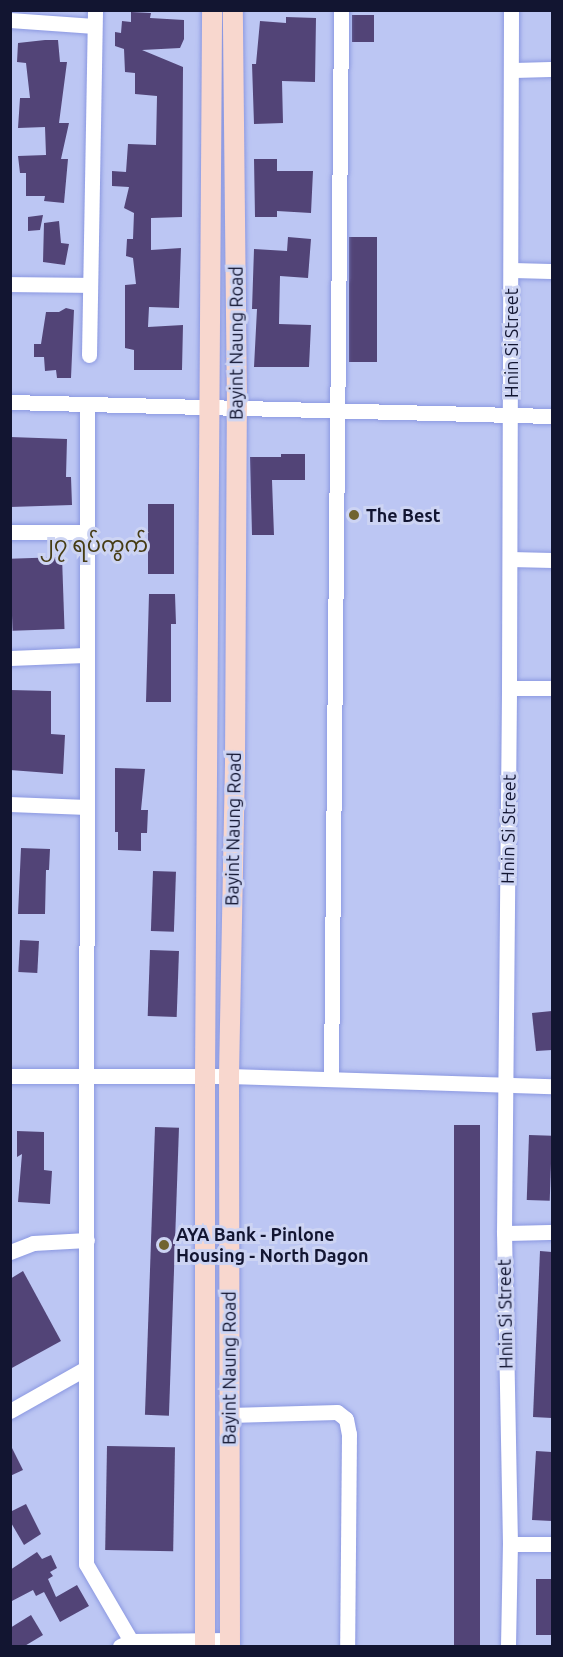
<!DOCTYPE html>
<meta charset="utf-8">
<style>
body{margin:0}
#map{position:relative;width:563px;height:1657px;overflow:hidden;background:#bcc6f3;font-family:Ubuntu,"Noto Sans Myanmar",sans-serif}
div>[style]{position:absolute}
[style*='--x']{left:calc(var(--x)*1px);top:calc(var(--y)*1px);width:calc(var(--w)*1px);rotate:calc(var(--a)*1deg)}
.building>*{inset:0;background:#524477;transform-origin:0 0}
.roads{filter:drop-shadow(0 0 2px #8b98e1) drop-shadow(0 0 2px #8b98e1)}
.minor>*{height:15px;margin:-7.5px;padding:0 7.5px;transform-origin:7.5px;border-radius:7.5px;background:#fff}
.major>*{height:20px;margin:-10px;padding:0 10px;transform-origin:10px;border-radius:10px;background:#f8d7ce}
.dots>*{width:16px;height:16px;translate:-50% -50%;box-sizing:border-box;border:3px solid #cdd4f3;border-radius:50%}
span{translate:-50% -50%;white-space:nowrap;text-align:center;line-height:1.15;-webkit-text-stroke:6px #cdd4f3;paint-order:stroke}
.street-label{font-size:18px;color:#121531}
.poi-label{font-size:18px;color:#121531;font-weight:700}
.left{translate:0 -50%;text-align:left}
.quarter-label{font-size:21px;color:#463c13}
.frame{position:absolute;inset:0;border:12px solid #121531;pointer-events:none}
</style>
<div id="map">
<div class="building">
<div style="clip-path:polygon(131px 12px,151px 13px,150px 18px,184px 20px,184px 39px,180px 48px,142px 50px,183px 67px,182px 217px,151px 218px,151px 250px,181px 248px,179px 308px,149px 307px,148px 327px,183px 325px,182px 370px,134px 370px,134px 350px,125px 348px,125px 285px,136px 284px,133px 258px,126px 256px,127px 239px,133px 239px,134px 213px,124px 208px,129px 187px,112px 186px,112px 171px,126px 172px,128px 144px,156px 145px,157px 96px,135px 94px,135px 73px,125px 72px,124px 49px,115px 46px,115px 32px,121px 33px,122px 21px,131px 22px)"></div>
<div style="left:374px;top:15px;width:27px;height:22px;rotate:90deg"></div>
<div style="clip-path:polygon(286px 17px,316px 18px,315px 82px,282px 81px,283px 123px,254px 124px,252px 64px,256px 64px,260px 21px,286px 23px)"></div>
<div style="clip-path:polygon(45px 40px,58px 40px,60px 62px,67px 62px,59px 123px,69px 123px,61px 159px,68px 159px,64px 203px,44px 201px,45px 196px,26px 196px,26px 173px,20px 173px,18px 156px,46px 155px,45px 127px,18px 128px,20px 98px,30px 98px,26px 63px,17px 62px,18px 43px)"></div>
<div style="clip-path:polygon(254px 159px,277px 159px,277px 171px,313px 171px,311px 213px,277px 211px,277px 217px,255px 217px)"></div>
<div style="clip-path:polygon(43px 215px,40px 230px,28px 231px,28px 217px)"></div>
<div style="clip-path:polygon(59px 221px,61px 243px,69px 244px,65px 265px,43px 262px,44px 223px)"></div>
<div style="clip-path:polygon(288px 237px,311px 239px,308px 278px,280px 276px,279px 324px,311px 325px,309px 367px,254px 367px,257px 309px,252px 309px,254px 249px,287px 251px)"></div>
<div style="left:349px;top:237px;width:28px;height:125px"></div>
<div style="clip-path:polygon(66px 308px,74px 310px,71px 378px,57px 378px,56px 370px,45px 371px,44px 357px,34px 357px,34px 344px,41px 344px,46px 312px,59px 312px)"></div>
<div style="clip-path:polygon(10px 437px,67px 439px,66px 477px,71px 477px,72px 505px,10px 507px)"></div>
<div style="clip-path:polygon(281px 454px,305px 454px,305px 480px,272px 480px,274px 535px,252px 535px,250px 457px,281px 457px)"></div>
<div style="left:148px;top:504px;width:26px;height:70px"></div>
<div style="left:62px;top:557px;width:72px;height:52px;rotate:88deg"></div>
<div style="clip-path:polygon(149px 594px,175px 594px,176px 624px,171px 624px,171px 702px,146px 702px)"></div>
<div style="clip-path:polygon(10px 690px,51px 691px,51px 734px,65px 735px,63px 774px,10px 770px)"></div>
<div style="clip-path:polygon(115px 768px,145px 769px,141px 810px,148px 810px,147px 833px,141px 833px,141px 851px,118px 850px,118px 832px,115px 832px)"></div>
<div style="clip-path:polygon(21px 848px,50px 849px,49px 870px,46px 870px,45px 914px,18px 914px)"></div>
<div style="left:153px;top:871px;width:23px;height:60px;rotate:2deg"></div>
<div style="left:20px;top:940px;width:19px;height:32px;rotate:3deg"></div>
<div style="left:150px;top:950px;width:29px;height:66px;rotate:2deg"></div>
<div style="clip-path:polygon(552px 1011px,552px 1050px,536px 1051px,532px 1013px)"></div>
<div style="left:454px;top:1125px;width:26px;height:522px"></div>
<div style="left:155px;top:1127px;width:24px;height:288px;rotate:2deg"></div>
<div style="clip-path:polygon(17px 1131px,44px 1132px,44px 1170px,52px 1171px,50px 1204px,18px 1202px,22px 1154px,17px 1157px)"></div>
<div style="left:529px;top:1135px;width:23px;height:65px;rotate:2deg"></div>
<div style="clip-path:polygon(540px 1251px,552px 1252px,552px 1418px,533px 1417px)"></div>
<div style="clip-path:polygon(23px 1271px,61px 1341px,10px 1369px,10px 1279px)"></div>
<div style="clip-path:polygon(10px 1444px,23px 1470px,10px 1476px)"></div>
<div style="left:107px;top:1446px;width:68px;height:104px;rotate:1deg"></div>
<div style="clip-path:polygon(536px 1451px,552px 1452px,552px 1521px,532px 1520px)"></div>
<div style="clip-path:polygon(26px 1504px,41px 1534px,24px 1545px,10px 1521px,10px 1512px)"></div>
<div style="clip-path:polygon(37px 1552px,42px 1559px,51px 1555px,57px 1568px,50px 1572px,53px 1576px,48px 1579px,56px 1597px,77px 1585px,89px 1606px,60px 1622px,44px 1592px,36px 1596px,33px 1590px,10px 1602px,10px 1570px)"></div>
<div style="left:536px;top:1579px;width:16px;height:56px"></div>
<div style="clip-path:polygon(31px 1615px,43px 1635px,23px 1647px,10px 1647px,10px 1628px)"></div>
</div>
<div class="roads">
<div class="minor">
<div style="--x:10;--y:20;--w:84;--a:4.1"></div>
<div style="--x:512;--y:70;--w:40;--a:-1.4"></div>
<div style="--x:511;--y:270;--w:41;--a:1.4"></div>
<div style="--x:10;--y:284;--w:80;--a:0.7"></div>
<div style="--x:89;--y:355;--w:345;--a:-89"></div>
<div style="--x:10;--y:402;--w:542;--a:1.48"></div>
<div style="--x:87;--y:405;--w:1159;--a:90.05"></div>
<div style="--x:86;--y:1564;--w:89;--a:59.7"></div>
<div style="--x:10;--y:532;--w:76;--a:0"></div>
<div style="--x:510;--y:559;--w:42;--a:1.4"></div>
<div style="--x:10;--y:658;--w:75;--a:-2.3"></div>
<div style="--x:509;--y:688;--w:43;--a:0"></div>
<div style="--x:10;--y:804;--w:76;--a:2.3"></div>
<div style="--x:10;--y:1076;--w:219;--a:0"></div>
<div style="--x:229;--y:1076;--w:323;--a:1.8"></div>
<div style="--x:331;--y:1078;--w:1068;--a:-89.46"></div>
<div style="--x:504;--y:1233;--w:48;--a:-1.2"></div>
<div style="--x:10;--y:1252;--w:25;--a:-21"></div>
<div style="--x:33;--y:1243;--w:54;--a:-3.2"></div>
<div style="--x:10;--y:1411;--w:87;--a:-29.5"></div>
<div style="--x:229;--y:1415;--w:108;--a:-1.6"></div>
<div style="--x:337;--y:1412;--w:11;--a:38"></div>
<div style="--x:346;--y:1419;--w:15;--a:79"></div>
<div style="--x:349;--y:1434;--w:212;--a:90.5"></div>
<div style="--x:510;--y:1544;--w:42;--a:0"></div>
<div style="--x:120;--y:1646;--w:12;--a:-24"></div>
<div style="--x:131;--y:1641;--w:99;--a:-0.6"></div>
<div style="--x:508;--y:1646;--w:102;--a:-88.9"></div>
<div style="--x:510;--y:1544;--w:311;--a:-91.1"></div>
<div style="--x:504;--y:1233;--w:545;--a:-89.47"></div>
<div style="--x:509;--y:688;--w:678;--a:-89.83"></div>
</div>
<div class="major">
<div style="--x:205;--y:1646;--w:569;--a:-90"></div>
<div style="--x:205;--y:1077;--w:1067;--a:-89.62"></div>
<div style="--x:230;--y:1646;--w:570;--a:-90.1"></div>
<div style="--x:229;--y:1076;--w:313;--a:-88.9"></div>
<div style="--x:235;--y:763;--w:354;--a:-89.7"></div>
<div style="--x:237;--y:409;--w:399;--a:-90.6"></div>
</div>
</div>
<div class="dots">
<div style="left:354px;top:515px;background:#716431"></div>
<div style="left:164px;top:1245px;background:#716431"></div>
</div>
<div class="street-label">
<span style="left:236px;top:343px;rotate:-90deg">Bayint Naung Road</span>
<span style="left:511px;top:343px;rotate:-90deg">Hnin Si Street</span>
<span style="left:233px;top:829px;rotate:-89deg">Bayint Naung Road</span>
<span style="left:508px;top:829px;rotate:-89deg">Hnin Si Street</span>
<span style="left:505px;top:1314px;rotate:-91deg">Hnin Si Street</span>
<span style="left:229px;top:1368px;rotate:-90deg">Bayint Naung Road</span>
</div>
<div class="poi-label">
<span class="left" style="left:366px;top:515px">The Best</span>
<span class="left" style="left:176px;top:1245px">AYA Bank - Pinlone<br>Housing - North Dagon</span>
</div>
<div class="quarter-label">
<span style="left:94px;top:544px">၂၇ ရပ်ကွက်</span>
</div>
<div class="frame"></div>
</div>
